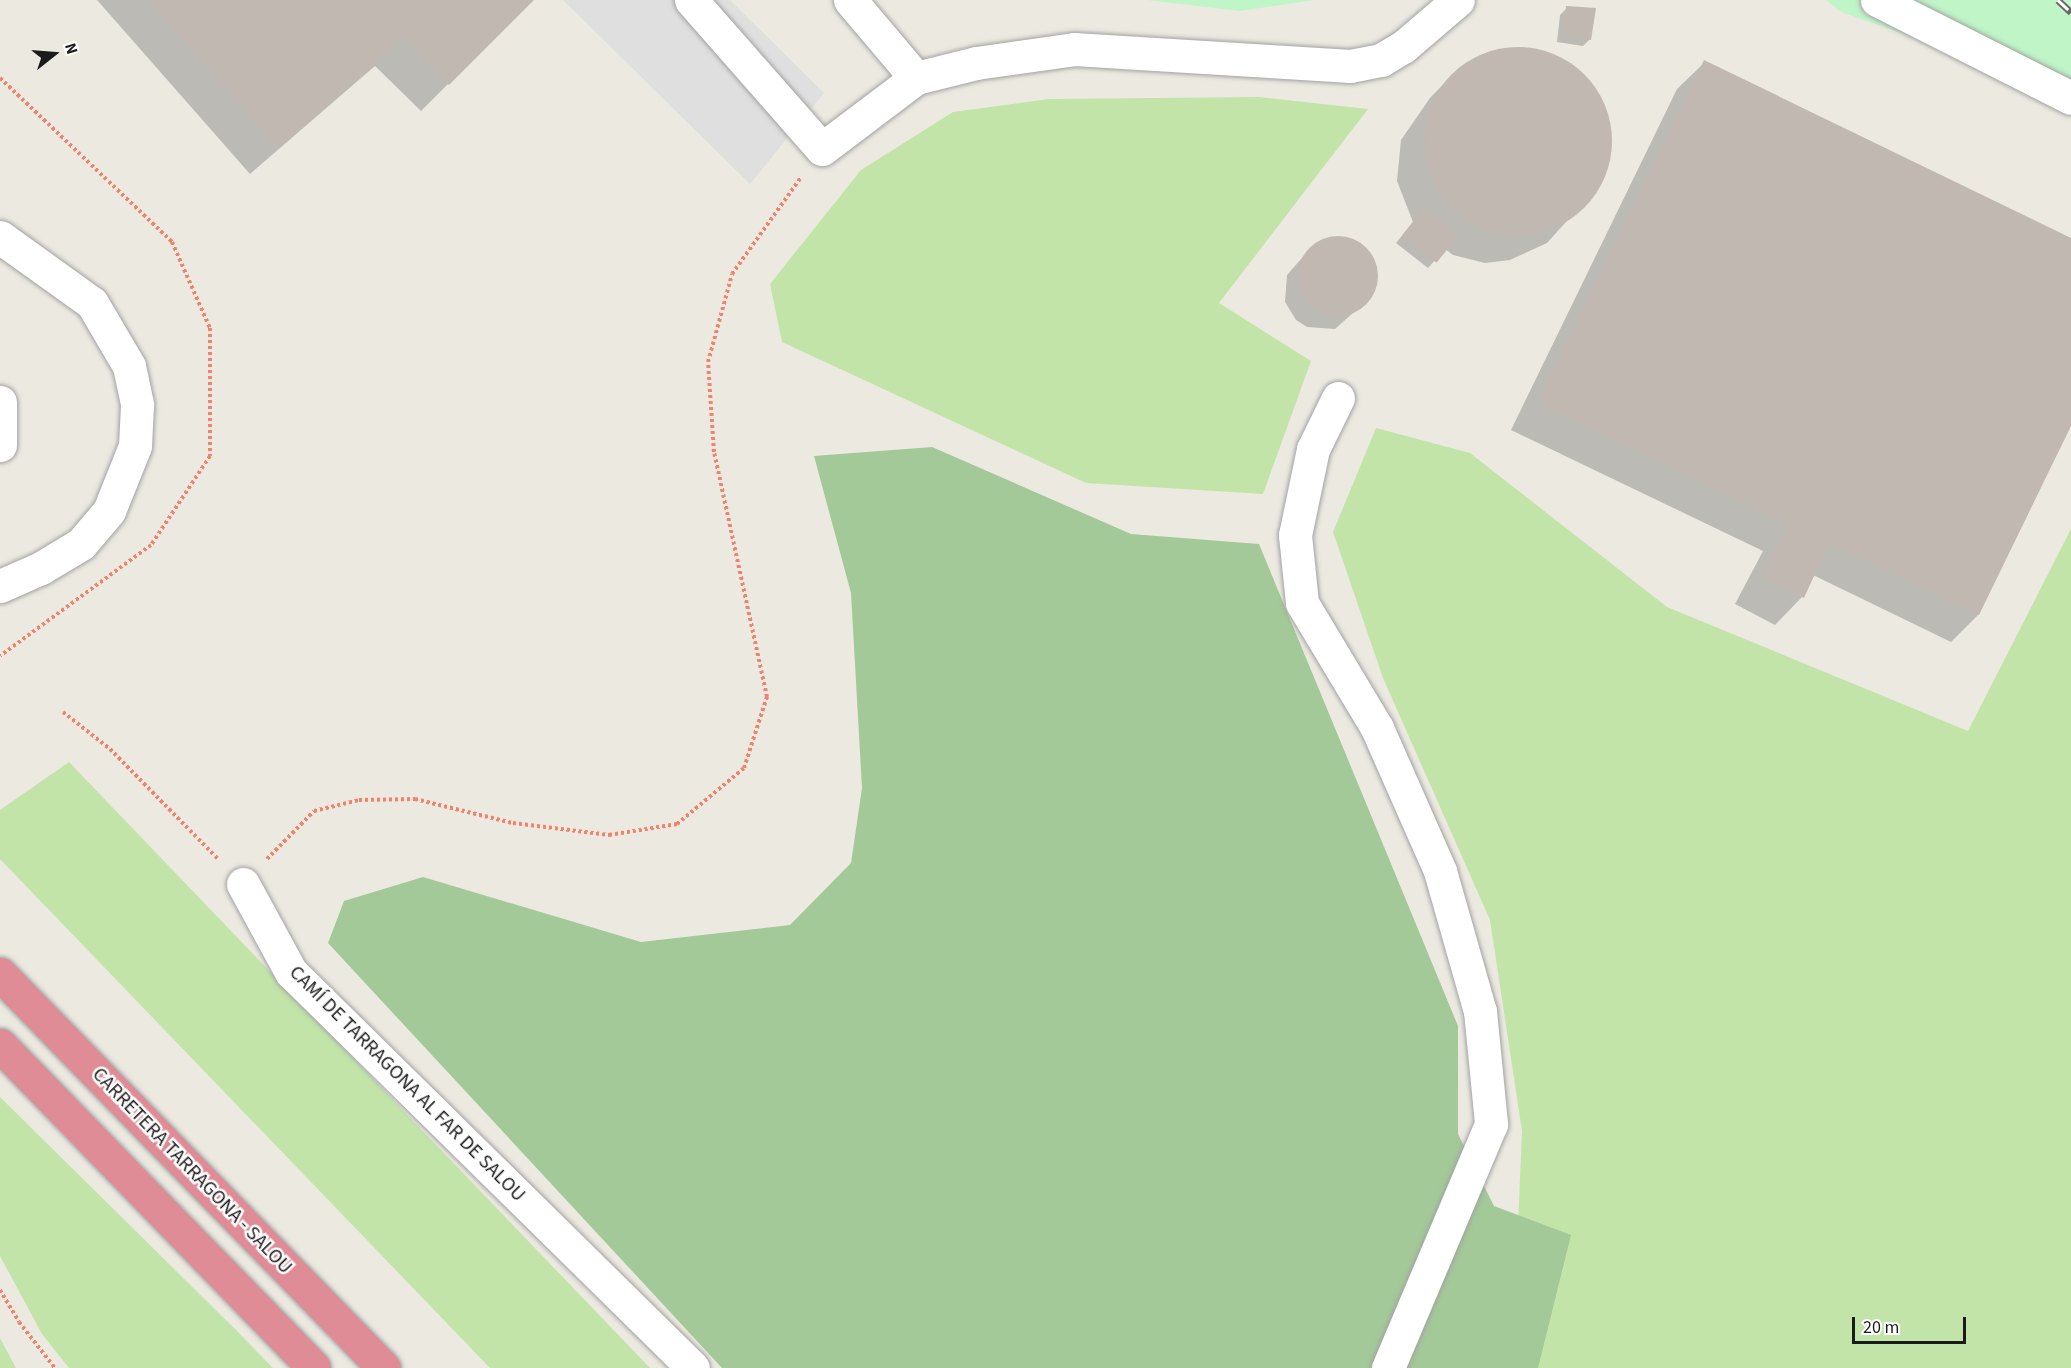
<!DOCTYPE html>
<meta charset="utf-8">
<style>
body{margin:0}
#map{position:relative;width:2071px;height:1368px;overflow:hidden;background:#ece9e1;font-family:"Source Sans 3",sans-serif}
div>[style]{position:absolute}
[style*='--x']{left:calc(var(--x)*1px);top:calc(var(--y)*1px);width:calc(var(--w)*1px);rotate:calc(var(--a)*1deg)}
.grass>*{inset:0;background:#c2e4a9}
.forest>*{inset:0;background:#a3c998}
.park>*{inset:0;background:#bff5c7}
.parking>*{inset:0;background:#dfdfdf}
.shadow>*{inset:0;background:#0003}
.building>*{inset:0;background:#c0b8b1;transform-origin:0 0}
.round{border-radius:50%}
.path>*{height:4px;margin-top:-2px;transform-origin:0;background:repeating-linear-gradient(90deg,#f1836d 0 3px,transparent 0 6px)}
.roads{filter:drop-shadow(0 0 2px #a2a2a2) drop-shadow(0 0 2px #a2a2a2)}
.minor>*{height:33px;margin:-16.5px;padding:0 16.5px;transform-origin:16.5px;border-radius:16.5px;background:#fff}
.highway>*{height:33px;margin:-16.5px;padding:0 16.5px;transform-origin:16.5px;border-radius:16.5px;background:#e08c96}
.rail>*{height:7px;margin-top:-3.5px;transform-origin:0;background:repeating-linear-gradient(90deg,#fff 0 14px,#696969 0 28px);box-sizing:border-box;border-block:2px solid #696969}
span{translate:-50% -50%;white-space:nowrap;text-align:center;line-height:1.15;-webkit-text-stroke:5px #fff;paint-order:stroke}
.street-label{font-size:20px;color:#1b1b1b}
.north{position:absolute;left:24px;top:24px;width:60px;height:60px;-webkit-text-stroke:4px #fff;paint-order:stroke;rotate:73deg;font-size:16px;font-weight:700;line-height:24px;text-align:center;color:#1b1b1b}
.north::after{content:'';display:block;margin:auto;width:21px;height:27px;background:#1b1b1b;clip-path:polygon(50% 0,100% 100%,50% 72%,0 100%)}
.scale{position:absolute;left:1852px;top:1317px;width:114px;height:27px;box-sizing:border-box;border:3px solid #1b1b1b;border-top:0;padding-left:8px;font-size:18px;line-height:21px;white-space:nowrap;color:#1b1b1b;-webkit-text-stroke:4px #fff;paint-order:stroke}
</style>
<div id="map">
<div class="grass">
<div style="clip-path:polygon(1259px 97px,1368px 109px,1219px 303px,1311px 361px,1263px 494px,1086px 483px,782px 342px,770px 284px,861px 170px,953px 112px,1049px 99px)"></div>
<div style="clip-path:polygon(1376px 428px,1470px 453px,1667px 607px,1968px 731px,2071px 529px,2071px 1368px,1512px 1368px,1522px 1131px,1490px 920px,1383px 678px,1333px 532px)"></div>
<div style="clip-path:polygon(69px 762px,650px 1368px,490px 1368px,0 859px,0 810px)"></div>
<div style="clip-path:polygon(0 1097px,237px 1331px,273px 1368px,69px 1368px,42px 1334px,0 1256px)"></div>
<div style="clip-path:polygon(0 1338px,16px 1368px,0 1368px)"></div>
</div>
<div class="forest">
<div style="clip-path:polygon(932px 447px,1131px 534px,1259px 544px,1458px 1026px,1458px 1134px,1494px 1206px,1571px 1235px,1538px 1368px,722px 1368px,328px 943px,344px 901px,423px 877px,641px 942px,790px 925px,851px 863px,862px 788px,851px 593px,814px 456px)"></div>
</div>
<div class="park">
<div style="clip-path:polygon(1147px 0,1315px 0,1240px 11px)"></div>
<div style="clip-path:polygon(1826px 0,2071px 0,2071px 92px,1841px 12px)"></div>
</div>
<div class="parking">
<div style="clip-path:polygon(563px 0,730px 0,824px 93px,750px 184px)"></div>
</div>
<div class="shadow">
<div style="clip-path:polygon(97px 0,532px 0,421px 111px,375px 66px,250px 174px)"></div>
<div style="clip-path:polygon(1567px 8px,1590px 39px,1583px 46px,1557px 42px,1560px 15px)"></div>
<div style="clip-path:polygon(1521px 48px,1552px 54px,1569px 63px,1593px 86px,1604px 107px,1611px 139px,1601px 183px,1547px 243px,1510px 260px,1485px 263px,1453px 255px,1445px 249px,1428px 268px,1396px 243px,1413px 222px,1397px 181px,1401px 140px,1430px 98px,1458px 69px,1502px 49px)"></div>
<div style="clip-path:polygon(1705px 62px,2071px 240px,2071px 423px,1978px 615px,1951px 642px,1813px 575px,1802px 597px,1775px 625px,1735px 604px,1763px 551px,1511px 430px,1677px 89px)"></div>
<div style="clip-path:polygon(1328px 238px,1354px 240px,1372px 256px,1377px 269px,1371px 297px,1335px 329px,1307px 327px,1296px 320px,1285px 302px,1287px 275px,1308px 251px)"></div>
</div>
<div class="building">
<div style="clip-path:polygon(149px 0,534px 0,449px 85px,403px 39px,278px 148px)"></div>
<div style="clip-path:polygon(1566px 6px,1596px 8px,1591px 40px,1564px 36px)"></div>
<div class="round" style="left:1424px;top:47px;width:188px;height:188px"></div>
<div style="clip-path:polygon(1704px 60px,2071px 238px,2071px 426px,1979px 615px,1829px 543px,1804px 598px,1761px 577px,1789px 524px,1538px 403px)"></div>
<div style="left:1425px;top:207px;width:44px;height:36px;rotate:39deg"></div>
<div class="round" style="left:1298px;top:236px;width:80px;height:80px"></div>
</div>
<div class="path">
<div style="--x:0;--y:78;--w:238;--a:43.6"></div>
<div style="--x:172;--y:242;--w:94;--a:66.2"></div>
<div style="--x:210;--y:328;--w:128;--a:90"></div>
<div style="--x:210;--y:456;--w:107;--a:123.5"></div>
<div style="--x:151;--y:545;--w:187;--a:143.7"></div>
<div style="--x:63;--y:712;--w:60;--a:38.2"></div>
<div style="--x:110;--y:749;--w:154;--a:45.5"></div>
<div style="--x:267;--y:859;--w:67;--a:-45.6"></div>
<div style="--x:314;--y:811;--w:46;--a:-13.7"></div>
<div style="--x:359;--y:800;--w:56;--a:-1"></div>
<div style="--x:415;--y:799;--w:101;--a:13.8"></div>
<div style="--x:513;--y:823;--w:97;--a:7.1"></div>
<div style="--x:609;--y:835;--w:69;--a:-9.2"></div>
<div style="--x:677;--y:824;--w:87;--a:-39.9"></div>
<div style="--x:744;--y:768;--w:75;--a:-72.1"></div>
<div style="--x:767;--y:697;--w:251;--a:-102.2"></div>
<div style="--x:714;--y:452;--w:90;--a:-93.8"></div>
<div style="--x:708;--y:362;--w:91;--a:-74.7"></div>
<div style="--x:732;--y:274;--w:120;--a:-54.5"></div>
<div style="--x:0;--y:1290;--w:37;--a:59"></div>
<div style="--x:19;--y:1322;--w:58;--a:52"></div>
</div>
<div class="roads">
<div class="minor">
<div style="--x:691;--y:0;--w:198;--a:48.7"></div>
<div style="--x:822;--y:149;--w:118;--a:-37.1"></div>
<div style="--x:850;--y:0;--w:102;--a:49.8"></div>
<div style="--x:916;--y:78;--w:62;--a:-14"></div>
<div style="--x:976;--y:63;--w:99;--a:-8.1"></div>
<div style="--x:1074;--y:49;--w:277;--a:3.5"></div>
<div style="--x:1350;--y:66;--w:32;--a:-11"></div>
<div style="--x:1381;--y:60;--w:26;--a:-31"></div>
<div style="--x:1403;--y:47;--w:72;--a:-40.5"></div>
<div style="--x:1877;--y:0;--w:217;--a:26.8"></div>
<div style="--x:0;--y:237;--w:113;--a:35.7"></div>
<div style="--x:92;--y:303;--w:73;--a:59.6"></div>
<div style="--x:129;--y:366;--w:40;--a:78"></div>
<div style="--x:137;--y:405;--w:41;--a:92.8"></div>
<div style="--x:135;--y:446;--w:70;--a:111.8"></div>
<div style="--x:109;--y:511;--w:43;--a:130.3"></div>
<div style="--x:81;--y:544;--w:47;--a:149"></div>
<div style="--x:41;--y:568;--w:45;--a:156.3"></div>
<div style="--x:1338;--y:398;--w:57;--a:116.1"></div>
<div style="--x:1313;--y:449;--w:88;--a:101.8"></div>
<div style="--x:1295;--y:535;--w:68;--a:84.1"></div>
<div style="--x:1302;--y:603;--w:146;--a:59"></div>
<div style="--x:1377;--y:728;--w:156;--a:66.2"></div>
<div style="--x:1440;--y:871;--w:146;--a:74.1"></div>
<div style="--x:1480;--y:1011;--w:114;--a:84.4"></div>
<div style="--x:1491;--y:1124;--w:265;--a:112.9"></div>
<div style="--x:0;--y:402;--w:43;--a:90"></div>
<div style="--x:243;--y:884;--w:100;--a:61.4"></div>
<div style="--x:291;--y:972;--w:564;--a:44.57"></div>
</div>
<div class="highway">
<div style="--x:0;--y:974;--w:550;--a:45.74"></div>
<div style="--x:0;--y:1045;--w:450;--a:45.8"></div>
</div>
</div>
<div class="rail">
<div style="--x:2058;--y:0;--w:18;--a:43"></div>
</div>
<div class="street-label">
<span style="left:407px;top:1084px;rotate:45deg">CAMÍ DE TARRAGONA AL FAR DE SALOU</span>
<span style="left:192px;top:1171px;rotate:46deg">CARRETERA TARRAGONA - SALOU</span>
</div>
<div class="north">N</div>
<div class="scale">20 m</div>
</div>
